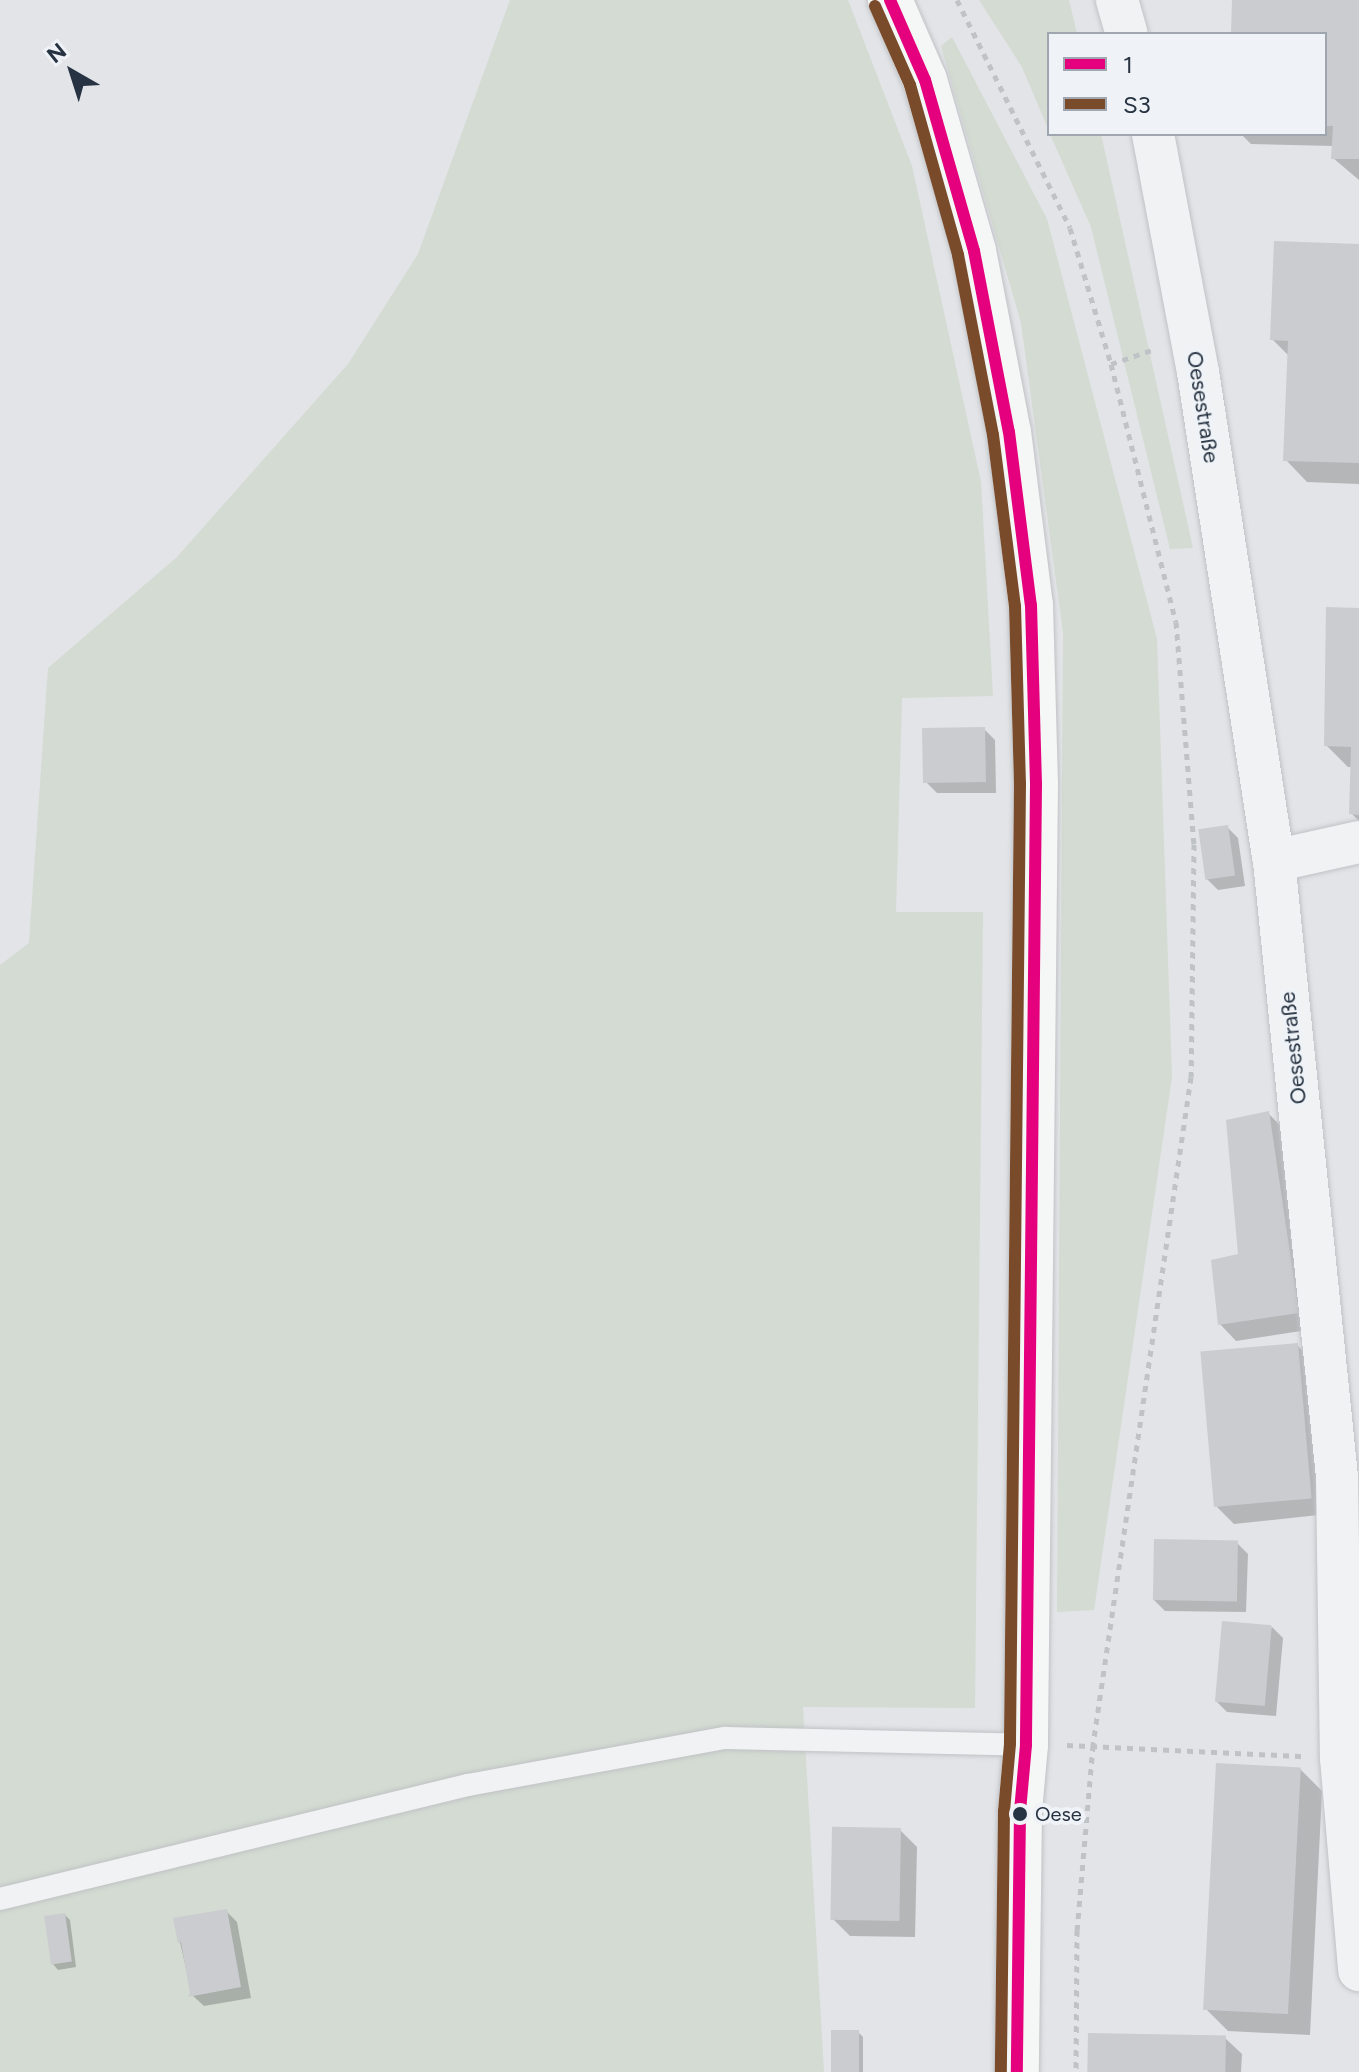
<!DOCTYPE html>
<meta charset="utf-8">
<style>
body{margin:0}
#map{position:relative;width:1359px;height:2072px;overflow:hidden;background:#e2e4e7;font-family:Figtree,sans-serif}
div>[style]{position:absolute}
[style*='--x']{left:calc(var(--x)*1px);top:calc(var(--y)*1px);width:calc(var(--w)*1px);rotate:calc(var(--a)*1deg)}
.green>*{inset:0;background:#d3dbd2}
.shadow>*{inset:0;background:#0003}
.building>*{inset:0;background:#cacccf;transform-origin:0 0}
.path>*{height:5px;margin-top:-2.5px;transform-origin:0;background:repeating-linear-gradient(90deg,#c0c3c6 0 6px,transparent 0 12px)}
.roads{filter:drop-shadow(0 0 2px #c0c2c5) drop-shadow(0 0 2px #c0c2c5)}
.service>*{height:22px;margin:-11px;padding:0 11px;transform-origin:11px;border-radius:11px;background:#f1f2f3}
.minor>*{height:42px;margin:-21px;padding:0 21px;transform-origin:21px;border-radius:21px;background:#f1f2f3}
.primary>*{height:44px;margin:-22px;padding:0 22px;transform-origin:22px;border-radius:22px;background:#f5f6f6}
.bus-1>*{height:12px;margin:-6px;padding:0 6px;transform-origin:6px;border-radius:6px;background:#e5007d}
.bus-2>*{height:12px;margin:-6px;padding:0 6px;transform-origin:6px;border-radius:6px;background:#7a4b2a}
.dots>*{width:22px;height:22px;translate:-50% -50%;box-sizing:border-box;border:4px solid #eff3f7;border-radius:50%}
span{translate:-50% -50%;white-space:nowrap;text-align:center;line-height:1.15;-webkit-text-stroke:8px #eff3f7;paint-order:stroke}
.bus-label{font-size:20px;color:#273342}
.left{translate:0 -50%;text-align:left}
.street-label{font-size:22px;color:#273342}
.legend{position:absolute;left:1047px;top:32px;width:280px;height:104px;box-sizing:border-box;background:#eff3f7;border:2px solid #9fa6af;margin:0;padding:10px 14px;list-style:none;font-size:24px;color:#273342}
.legend li{display:flex;align-items:center;gap:16px;height:40px}
.legend b{width:40px;border:2px solid #9fa6af}
.north{position:absolute;left:32px;top:32px;width:80px;height:80px;-webkit-text-stroke:6px #eff3f7;paint-order:stroke;rotate:321deg;font-size:22px;font-weight:700;line-height:32px;text-align:center;color:#273342}
.north::after{content:'';display:block;margin:auto;width:28px;height:36px;background:#273342;clip-path:polygon(50% 0,100% 100%,50% 72%,0 100%)}
</style>
<div id="map">
<div class="green">
<div style="clip-path:polygon(510px 0,848px 0,912px 166px,981px 482px,993px 696px,902px 698px,896px 912px,983px 912px,975px 1708px,803px 1707px,824px 2072px,0 2072px,0 965px,29px 943px,48px 668px,177px 557px,348px 364px,418px 254px)"></div>
<div style="clip-path:polygon(979px 0,1069px 0,1077px 34px,1049px 34px,1049px 131px,1022px 67px)"></div>
<div style="clip-path:polygon(952px 37px,1047px 219px,1157px 639px,1172px 1077px,1094px 1610px,1057px 1612px,1063px 632px,1021px 323px,941px 46px)"></div>
<div style="clip-path:polygon(1050px 134px,1101px 134px,1193px 548px,1170px 549px,1091px 227px)"></div>
</div>
<div class="shadow">
<div style="clip-path:polygon(1234px 0,1359px 0,1359px 180px,1333px 158px,1334px 146px,1251px 144px,1241px 134px,1325px 134px,1325px 34px,1233px 34px)"></div>
<div style="clip-path:polygon(1359px 246px,1359px 484px,1307px 482px,1286px 460px,1289px 356px,1272px 339px)"></div>
<div style="clip-path:polygon(1359px 610px,1359px 821px,1352px 814px,1352px 767px,1348px 767px,1326px 745px)"></div>
<div style="clip-path:polygon(984px 729px,995px 740px,996px 793px,937px 793px,926px 782px)"></div>
<div style="clip-path:polygon(1227px 827px,1238px 838px,1245px 886px,1218px 890px,1207px 879px)"></div>
<div style="clip-path:polygon(1269px 1114px,1285px 1130px,1314px 1329px,1236px 1341px,1220px 1324px,1240px 1256px)"></div>
<div style="clip-path:polygon(1297px 1345px,1314px 1362px,1328px 1514px,1234px 1524px,1217px 1507px)"></div>
<div style="clip-path:polygon(1237px 1543px,1248px 1554px,1246px 1612px,1165px 1611px,1154px 1600px)"></div>
<div style="clip-path:polygon(1272px 1627px,1283px 1638px,1276px 1716px,1227px 1712px,1216px 1701px)"></div>
<div style="clip-path:polygon(1300px 1769px,1322px 1791px,1310px 2035px,1228px 2031px,1206px 2009px)"></div>
<div style="clip-path:polygon(900px 1830px,917px 1847px,915px 1937px,850px 1936px,833px 1919px)"></div>
<div style="clip-path:polygon(226px 1911px,237px 1922px,251px 1998px,204px 2006px,192px 1995px,175px 1920px)"></div>
<div style="clip-path:polygon(65px 1915px,70px 1920px,76px 1967px,58px 1970px,53px 1964px)"></div>
<div style="clip-path:polygon(858px 2032px,863px 2037px,863px 2072px,833px 2072px)"></div>
<div style="clip-path:polygon(1225px 2038px,1242px 2054px,1241px 2072px,1089px 2072px)"></div>
</div>
<div class="building">
<div style="clip-path:polygon(1232px 0,1359px 0,1359px 159px,1331px 159px,1333px 126px,1325px 126px,1325px 34px,1231px 34px)"></div>
<div style="clip-path:polygon(1274px 241px,1359px 244px,1359px 463px,1283px 461px,1288px 341px,1270px 340px)"></div>
<div style="clip-path:polygon(1326px 607px,1359px 608px,1359px 815px,1349px 814px,1351px 747px,1324px 746px)"></div>
<div style="left:985px;top:727px;width:55px;height:63px;rotate:89deg"></div>
<div style="left:1228px;top:825px;width:51px;height:30px;rotate:82deg"></div>
<div style="clip-path:polygon(1269px 1111px,1299px 1313px,1218px 1325px,1211px 1260px,1238px 1254px,1226px 1120px)"></div>
<div style="left:1298px;top:1343px;width:156px;height:98px;rotate:85deg"></div>
<div style="left:1154px;top:1539px;width:84px;height:61px;rotate:1deg"></div>
<div style="left:1222px;top:1621px;width:50px;height:81px;rotate:5deg"></div>
<div style="left:1216px;top:1763px;width:85px;height:247px;rotate:3deg"></div>
<div style="left:901px;top:1828px;width:93px;height:69px;rotate:91deg"></div>
<div style="clip-path:polygon(227px 1909px,241px 1987px,188px 1997px,190px 1993px,181px 1942px,178px 1943px,173px 1918px)"></div>
<div style="left:65px;top:1913px;width:49px;height:21px;rotate:82deg"></div>
<div style="left:831px;top:2030px;width:28px;height:42px"></div>
<div style="left:1088px;top:2033px;width:138px;height:39px;rotate:1deg"></div>
</div>
<div class="path">
<div style="--x:957;--y:0;--w:254;--a:63.6"></div>
<div style="--x:1070;--y:228;--w:142;--a:73.2"></div>
<div style="--x:1111;--y:364;--w:266;--a:75.9"></div>
<div style="--x:1176;--y:622;--w:223;--a:85.4"></div>
<div style="--x:1194;--y:844;--w:233;--a:90.7"></div>
<div style="--x:1191;--y:1077;--w:675;--a:98.35"></div>
<div style="--x:1093;--y:1745;--w:186;--a:94.9"></div>
<div style="--x:1077;--y:1930;--w:142;--a:90.4"></div>
<div style="--x:1111;--y:364;--w:46;--a:-18.8"></div>
<div style="--x:1067;--y:1745;--w:237;--a:2.7"></div>
</div>
<div class="roads">
<div class="service">
<div style="--x:0;--y:1899;--w:482;--a:-13.7"></div>
<div style="--x:468;--y:1785;--w:261;--a:-10.4"></div>
<div style="--x:725;--y:1738;--w:301;--a:1.3"></div>
</div>
<div class="minor">
<div style="--x:1117;--y:0;--w:35;--a:74"></div>
<div style="--x:1153;--y:134;--w:242;--a:79.3"></div>
<div style="--x:1198;--y:372;--w:495;--a:81.2"></div>
<div style="--x:1274;--y:861;--w:619;--a:84.16"></div>
<div style="--x:1337;--y:1477;--w:281;--a:89.2"></div>
<div style="--x:1341;--y:1758;--w:213;--a:85.1"></div>
<div style="--x:1274;--y:861;--w:87;--a:-12.6"></div>
</div>
<div class="primary">
<div style="--x:890;--y:0;--w:87;--a:66.4"></div>
<div style="--x:925;--y:80;--w:178;--a:74"></div>
<div style="--x:974;--y:251;--w:184;--a:79.1"></div>
<div style="--x:1009;--y:432;--w:174;--a:82.8"></div>
<div style="--x:1031;--y:605;--w:179;--a:88.4"></div>
<div style="--x:1036;--y:784;--w:961;--a:90.6"></div>
<div style="--x:1026;--y:1745;--w:66;--a:95.2"></div>
<div style="--x:1020;--y:1811;--w:261;--a:90.7"></div>
</div>
</div>
<div class="bus-1">
<div style="--x:890;--y:0;--w:87;--a:66.4"></div>
<div style="--x:925;--y:80;--w:178;--a:74"></div>
<div style="--x:974;--y:251;--w:184;--a:79.1"></div>
<div style="--x:1009;--y:432;--w:174;--a:82.8"></div>
<div style="--x:1031;--y:605;--w:179;--a:88.4"></div>
<div style="--x:1036;--y:784;--w:961;--a:90.6"></div>
<div style="--x:1026;--y:1745;--w:66;--a:95.2"></div>
<div style="--x:1020;--y:1811;--w:261;--a:90.7"></div>
</div>
<div class="bus-2">
<div style="--x:875;--y:6;--w:86;--a:66.1"></div>
<div style="--x:910;--y:85;--w:177;--a:74.2"></div>
<div style="--x:958;--y:255;--w:183;--a:79"></div>
<div style="--x:993;--y:435;--w:172;--a:82.7"></div>
<div style="--x:1015;--y:606;--w:178;--a:88.4"></div>
<div style="--x:1020;--y:784;--w:960;--a:90.6"></div>
<div style="--x:1010;--y:1744;--w:67;--a:95.1"></div>
<div style="--x:1004;--y:1811;--w:261;--a:90.7"></div>
</div>
<div class="dots">
<div style="left:1020px;top:1814px;background:#273342"></div>
</div>
<div class="bus-label">
<span class="left" style="left:1035px;top:1814px">Oese</span>
</div>
<div class="street-label">
<span style="left:1203px;top:407px;rotate:81deg">Oesestraße</span>
<span style="left:1293px;top:1048px;rotate:-96deg">Oesestraße</span>
</div>
<ul class="legend">
<li><b style="height:10px;background:#e5007d"></b>1</li>
<li><b style="height:10px;background:#7a4b2a"></b>S3</li>
</ul>
<div class="north">N</div>
</div>
